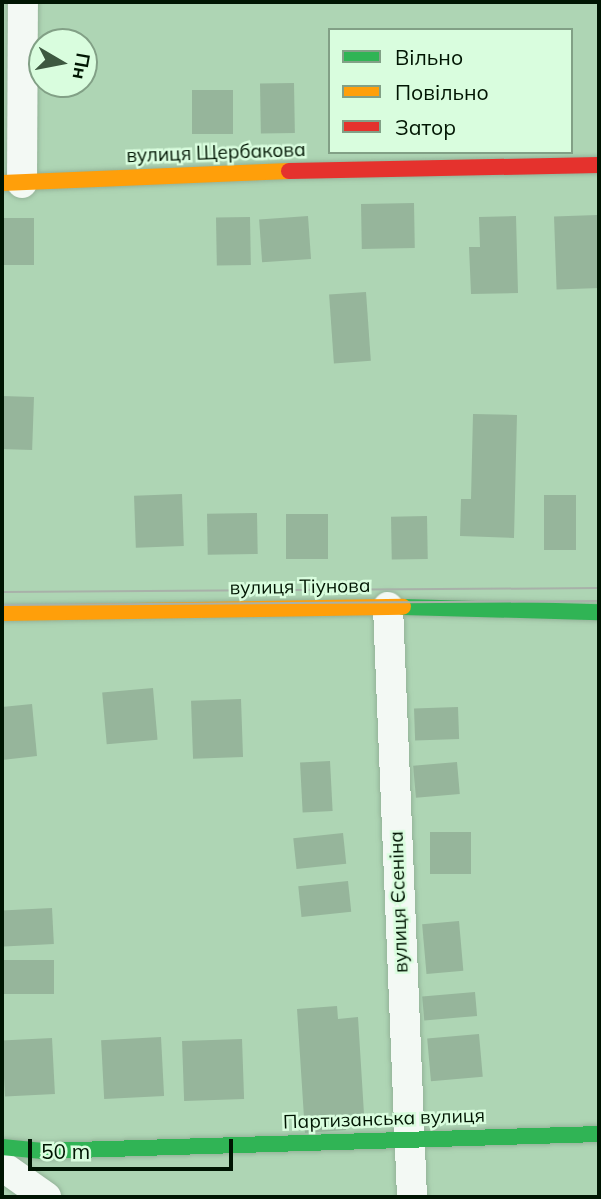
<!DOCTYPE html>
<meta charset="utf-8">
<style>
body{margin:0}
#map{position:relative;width:601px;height:1199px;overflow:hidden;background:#aed5b4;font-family:Mulish,sans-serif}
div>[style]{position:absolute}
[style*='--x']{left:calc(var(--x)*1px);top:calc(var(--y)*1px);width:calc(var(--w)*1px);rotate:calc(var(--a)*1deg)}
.building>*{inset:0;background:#96b59b;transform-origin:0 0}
.roads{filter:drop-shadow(0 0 2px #93b298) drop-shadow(0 0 2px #93b298)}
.street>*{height:30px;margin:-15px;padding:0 15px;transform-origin:15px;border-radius:15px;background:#f3f9f4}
.fast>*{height:16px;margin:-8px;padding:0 8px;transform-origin:8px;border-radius:8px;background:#30b455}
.slow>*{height:16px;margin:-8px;padding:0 8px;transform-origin:8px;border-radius:8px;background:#ff9f0a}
.jam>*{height:16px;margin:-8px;padding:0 8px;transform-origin:8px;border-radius:8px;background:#e5322d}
.tram>*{height:2px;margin:-1px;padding:0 1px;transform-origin:1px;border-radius:1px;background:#a8b1a9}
span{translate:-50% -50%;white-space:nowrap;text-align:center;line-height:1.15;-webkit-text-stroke:5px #d9fdde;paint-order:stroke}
.street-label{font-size:19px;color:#001502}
.frame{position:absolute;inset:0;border:4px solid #001502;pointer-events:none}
.legend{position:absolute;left:328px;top:28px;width:245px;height:126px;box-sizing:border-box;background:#d9fdde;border:2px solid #82a086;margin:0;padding:9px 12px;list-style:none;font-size:21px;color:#001502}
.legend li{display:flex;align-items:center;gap:14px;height:35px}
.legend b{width:35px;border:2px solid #82a086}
.north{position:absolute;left:28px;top:28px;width:70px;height:70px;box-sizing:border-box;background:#d9fdde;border:2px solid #82a086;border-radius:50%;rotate:100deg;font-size:19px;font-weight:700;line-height:28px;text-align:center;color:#001502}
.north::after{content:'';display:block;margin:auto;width:24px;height:32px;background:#3d5840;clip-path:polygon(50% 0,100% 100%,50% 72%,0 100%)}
.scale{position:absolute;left:28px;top:1139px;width:205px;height:32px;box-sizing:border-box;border:4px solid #001502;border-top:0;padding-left:9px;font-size:21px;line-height:24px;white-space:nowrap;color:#001502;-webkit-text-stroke:5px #d9fdde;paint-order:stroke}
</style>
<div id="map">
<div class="building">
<div style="left:294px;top:83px;width:50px;height:34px;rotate:89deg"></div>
<div style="left:192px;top:90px;width:41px;height:44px"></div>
<div style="left:414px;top:203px;width:45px;height:53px;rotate:89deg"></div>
<div style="left:597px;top:215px;width:73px;height:43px;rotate:88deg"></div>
<div style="left:308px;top:216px;width:43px;height:49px;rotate:86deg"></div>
<div style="clip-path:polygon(516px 216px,518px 293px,471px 294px,469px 247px,480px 247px,479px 217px)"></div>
<div style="left:250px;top:217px;width:48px;height:34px;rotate:89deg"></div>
<div style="left:2px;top:218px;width:32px;height:47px"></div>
<div style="left:366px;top:292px;width:69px;height:37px;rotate:86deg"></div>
<div style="left:2px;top:396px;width:32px;height:53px;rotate:2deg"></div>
<div style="clip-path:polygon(473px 414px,517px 415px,514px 538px,460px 536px,461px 499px,471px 499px)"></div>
<div style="left:182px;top:494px;width:52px;height:48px;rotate:88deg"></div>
<div style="left:544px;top:495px;width:32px;height:55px"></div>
<div style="left:257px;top:513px;width:41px;height:50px;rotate:89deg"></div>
<div style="left:286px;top:514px;width:42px;height:45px"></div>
<div style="left:427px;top:516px;width:43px;height:36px;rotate:89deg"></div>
<div style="left:153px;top:688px;width:52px;height:51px;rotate:85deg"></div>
<div style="left:241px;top:699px;width:58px;height:50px;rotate:88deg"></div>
<div style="clip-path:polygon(32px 704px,37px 756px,2px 760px,2px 707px)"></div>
<div style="left:458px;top:707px;width:32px;height:44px;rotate:88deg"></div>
<div style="left:330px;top:761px;width:50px;height:30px;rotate:87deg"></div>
<div style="left:457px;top:762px;width:32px;height:44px;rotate:85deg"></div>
<div style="left:430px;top:832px;width:41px;height:42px"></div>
<div style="left:343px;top:833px;width:31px;height:50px;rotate:84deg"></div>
<div style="left:348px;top:881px;width:31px;height:50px;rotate:84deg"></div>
<div style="left:52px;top:908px;width:36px;height:50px;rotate:87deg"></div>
<div style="left:459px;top:921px;width:50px;height:37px;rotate:85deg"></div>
<div style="left:2px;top:960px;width:52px;height:34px"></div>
<div style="left:475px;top:992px;width:24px;height:53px;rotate:85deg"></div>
<div style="clip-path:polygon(337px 1006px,338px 1019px,358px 1017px,364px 1114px,345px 1115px,346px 1130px,305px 1133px,297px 1009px)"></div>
<div style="left:479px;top:1034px;width:43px;height:52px;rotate:85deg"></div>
<div style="left:161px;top:1037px;width:59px;height:60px;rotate:87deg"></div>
<div style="left:52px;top:1038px;width:56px;height:50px;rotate:87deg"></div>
<div style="left:242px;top:1039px;width:60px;height:60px;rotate:88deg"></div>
</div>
<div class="roads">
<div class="street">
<div style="--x:22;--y:183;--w:181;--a:-89.7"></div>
<div style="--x:388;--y:607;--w:590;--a:87.67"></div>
<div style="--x:2;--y:1166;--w:54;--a:35.2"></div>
</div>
<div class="fast">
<div style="--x:403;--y:607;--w:196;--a:1.5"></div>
<div style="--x:2;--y:1147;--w:41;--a:5.6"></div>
<div style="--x:43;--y:1151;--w:556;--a:-1.75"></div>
</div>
<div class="slow">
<div style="--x:2;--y:183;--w:287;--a:-2.4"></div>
<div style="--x:2;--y:613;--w:401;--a:-0.9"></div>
</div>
<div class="jam">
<div style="--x:289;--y:171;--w:310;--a:-1.1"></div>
</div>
</div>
<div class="tram">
<div style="--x:2;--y:592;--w:597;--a:-0.38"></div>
<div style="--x:2;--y:605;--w:597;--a:-0.38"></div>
</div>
<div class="street-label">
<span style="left:216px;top:153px;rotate:-2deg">вулиця Щербакова</span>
<span style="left:300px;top:587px;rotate:-1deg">вулиця Тіунова</span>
<span style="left:399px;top:902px;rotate:-92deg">вулиця Єсеніна</span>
<span style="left:384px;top:1119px;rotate:-2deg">Партизанська вулиця</span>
</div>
<div class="frame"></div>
<ul class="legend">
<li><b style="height:9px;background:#30b455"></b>Вільно</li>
<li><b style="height:9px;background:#ff9f0a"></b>Повільно</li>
<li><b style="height:9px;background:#e5322d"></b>Затор</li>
</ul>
<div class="north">Пн</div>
<div class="scale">50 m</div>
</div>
